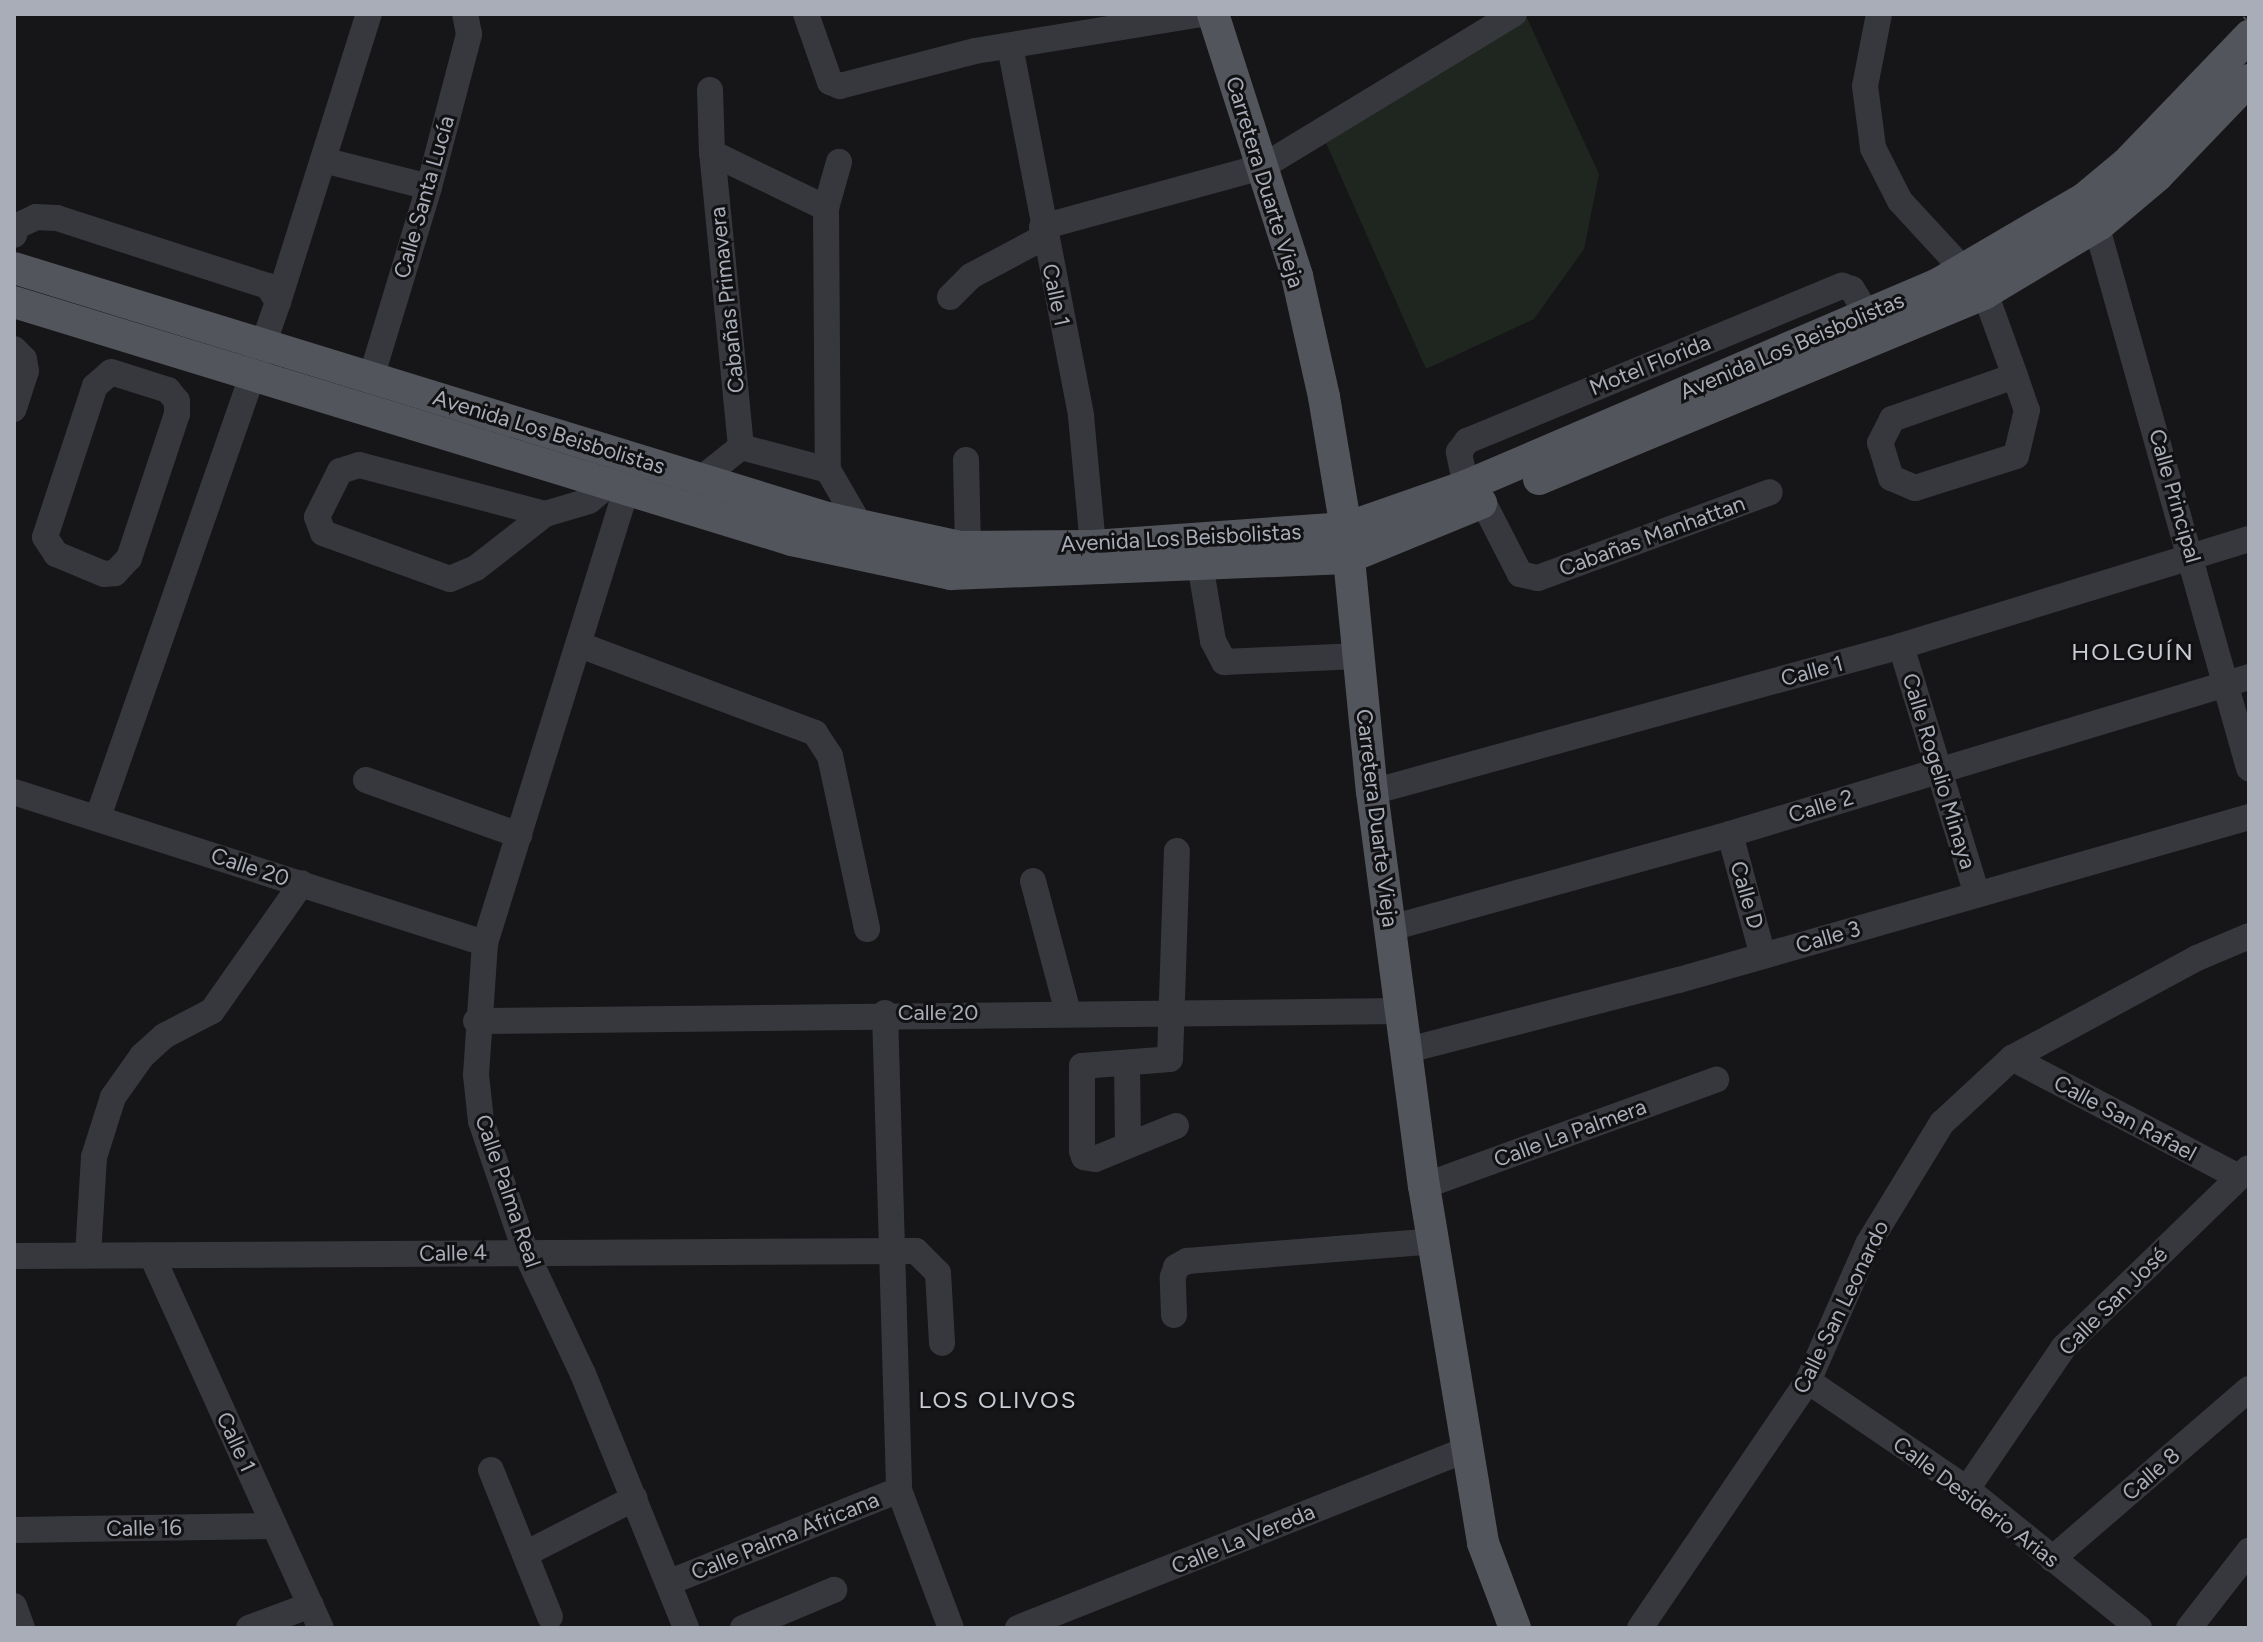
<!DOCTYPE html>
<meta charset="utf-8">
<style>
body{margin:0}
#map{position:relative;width:2263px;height:1642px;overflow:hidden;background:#161618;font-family:Figtree,sans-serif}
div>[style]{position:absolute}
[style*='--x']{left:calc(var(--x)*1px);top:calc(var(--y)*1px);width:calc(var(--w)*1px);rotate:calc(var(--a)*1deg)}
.green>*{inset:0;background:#1e261f}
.minor>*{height:26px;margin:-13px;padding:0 13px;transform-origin:13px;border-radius:13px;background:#37383d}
.major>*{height:32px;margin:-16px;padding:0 16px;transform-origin:16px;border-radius:16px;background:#53555c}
.rail>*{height:9px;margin-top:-4.5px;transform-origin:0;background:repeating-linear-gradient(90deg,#111113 0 18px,#4a4c52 0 36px);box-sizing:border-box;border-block:2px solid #4a4c52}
span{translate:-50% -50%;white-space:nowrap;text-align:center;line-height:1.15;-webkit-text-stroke:6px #111113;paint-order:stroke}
.street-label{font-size:22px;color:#a8adb8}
.neighbourhood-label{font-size:24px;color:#c9ccd4;letter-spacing:2px}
.frame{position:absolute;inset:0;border:16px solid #a8adb8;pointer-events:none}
</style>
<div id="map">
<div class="green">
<div style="clip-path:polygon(1527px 18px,1599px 174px,1584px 249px,1534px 319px,1426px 369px,1326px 143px)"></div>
</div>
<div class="minor">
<div style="--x:806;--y:14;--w:72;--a:70.6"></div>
<div style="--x:830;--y:82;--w:11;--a:22"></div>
<div style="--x:840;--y:86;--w:139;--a:-14.5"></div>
<div style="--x:975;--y:51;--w:230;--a:-9.3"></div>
<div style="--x:1879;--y:14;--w:73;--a:101"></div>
<div style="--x:1865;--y:86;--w:63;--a:82.6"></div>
<div style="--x:1873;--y:148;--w:59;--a:63"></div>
<div style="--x:1900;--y:201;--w:125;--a:47.3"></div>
<div style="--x:1985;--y:293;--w:88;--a:70.1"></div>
<div style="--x:2015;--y:376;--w:36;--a:71"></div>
<div style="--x:2027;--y:410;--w:47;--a:103.4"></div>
<div style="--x:2016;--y:456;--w:106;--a:162.4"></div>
<div style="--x:1915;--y:488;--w:26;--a:-157"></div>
<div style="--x:1891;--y:478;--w:37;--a:-107"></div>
<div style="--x:1880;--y:443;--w:27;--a:-63"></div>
<div style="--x:1892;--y:419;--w:130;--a:-19.3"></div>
<div style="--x:1010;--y:46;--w:377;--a:79.1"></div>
<div style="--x:1081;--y:416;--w:131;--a:84.7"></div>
<div style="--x:710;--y:90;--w:63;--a:88.2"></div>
<div style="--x:323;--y:160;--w:109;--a:14.3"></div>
<div style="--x:826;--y:208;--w:48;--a:-74.2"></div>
<div style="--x:2092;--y:210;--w:580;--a:74.29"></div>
<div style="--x:1042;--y:227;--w:228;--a:-15.3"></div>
<div style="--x:1262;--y:167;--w:295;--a:-31.3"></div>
<div style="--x:14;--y:235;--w:9;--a:-72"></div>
<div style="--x:17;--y:226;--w:21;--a:-25"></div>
<div style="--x:36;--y:217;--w:21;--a:3"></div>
<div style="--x:57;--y:218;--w:222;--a:17.9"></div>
<div style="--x:268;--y:286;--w:19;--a:58"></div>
<div style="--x:278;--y:302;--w:546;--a:109.27"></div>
<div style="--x:950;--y:297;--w:30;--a:-45"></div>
<div style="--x:971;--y:276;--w:83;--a:-28.1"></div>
<div style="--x:278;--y:302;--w:302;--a:-72.5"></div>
<div style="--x:14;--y:349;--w:14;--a:45"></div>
<div style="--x:24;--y:359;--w:12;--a:81"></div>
<div style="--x:26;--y:371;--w:40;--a:108"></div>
<div style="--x:111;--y:372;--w:60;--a:17.5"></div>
<div style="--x:168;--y:390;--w:14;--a:51"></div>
<div style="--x:177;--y:401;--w:13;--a:90"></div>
<div style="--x:177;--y:414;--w:152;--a:108.4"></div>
<div style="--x:129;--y:558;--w:21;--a:133"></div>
<div style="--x:115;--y:573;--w:11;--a:175"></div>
<div style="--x:104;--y:574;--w:52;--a:-157.4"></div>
<div style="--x:56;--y:554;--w:20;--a:-123"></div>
<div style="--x:45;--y:537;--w:159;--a:-71.7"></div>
<div style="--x:95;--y:386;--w:21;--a:-41"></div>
<div style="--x:371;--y:378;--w:200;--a:-73.1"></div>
<div style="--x:429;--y:187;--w:158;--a:-75.3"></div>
<div style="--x:469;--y:34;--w:20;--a:-101"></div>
<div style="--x:741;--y:447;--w:90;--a:14.8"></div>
<div style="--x:966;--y:460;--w:87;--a:88.7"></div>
<div style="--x:632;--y:471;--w:494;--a:107.3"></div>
<div style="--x:485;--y:943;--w:132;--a:93.9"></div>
<div style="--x:476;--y:1075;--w:46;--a:83.8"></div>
<div style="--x:481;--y:1121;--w:139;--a:71.2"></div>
<div style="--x:526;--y:1253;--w:134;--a:64.8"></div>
<div style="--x:583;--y:1374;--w:274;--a:67.9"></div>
<div style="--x:701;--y:479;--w:51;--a:-38.7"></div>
<div style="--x:741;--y:447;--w:295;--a:-95.6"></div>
<div style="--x:712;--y:153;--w:127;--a:25.8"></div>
<div style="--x:826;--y:208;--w:262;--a:89.6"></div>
<div style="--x:828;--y:470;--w:66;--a:59.9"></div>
<div style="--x:1466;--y:486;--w:35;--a:-102"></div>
<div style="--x:1459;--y:452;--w:14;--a:-54"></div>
<div style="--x:1467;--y:441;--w:406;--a:-22.5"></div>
<div style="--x:1842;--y:286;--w:10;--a:17"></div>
<div style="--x:1852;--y:289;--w:29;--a:59"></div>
<div style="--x:1483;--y:502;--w:81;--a:62.8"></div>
<div style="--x:1520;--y:574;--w:18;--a:13"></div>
<div style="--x:1538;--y:578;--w:247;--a:-20.3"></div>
<div style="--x:545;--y:514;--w:192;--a:-165.2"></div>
<div style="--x:359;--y:465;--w:20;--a:162"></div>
<div style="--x:340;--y:471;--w:51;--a:116.6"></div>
<div style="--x:317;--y:517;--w:17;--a:69"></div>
<div style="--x:323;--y:533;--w:135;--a:19.9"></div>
<div style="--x:450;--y:579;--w:28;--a:-23"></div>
<div style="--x:476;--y:568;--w:88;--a:-38"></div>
<div style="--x:545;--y:514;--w:46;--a:-16.5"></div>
<div style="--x:589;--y:501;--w:30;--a:-40"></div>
<div style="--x:1200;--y:564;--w:78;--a:80.4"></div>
<div style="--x:1213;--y:641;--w:24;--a:62"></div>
<div style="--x:1224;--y:662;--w:134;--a:-2.6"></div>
<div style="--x:580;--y:645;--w:251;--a:20.5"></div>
<div style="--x:815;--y:733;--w:27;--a:57"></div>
<div style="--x:830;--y:756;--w:177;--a:77.9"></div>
<div style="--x:1901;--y:646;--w:260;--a:73"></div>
<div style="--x:366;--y:780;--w:163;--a:19.8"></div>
<div style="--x:14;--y:792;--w:495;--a:17.8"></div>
<div style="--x:1372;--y:792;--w:549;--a:-15.43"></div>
<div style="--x:1901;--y:646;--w:364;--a:-17.1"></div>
<div style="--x:1730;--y:834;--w:126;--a:74.9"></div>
<div style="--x:1033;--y:881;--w:137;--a:75.1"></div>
<div style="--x:1391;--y:928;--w:352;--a:-15.5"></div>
<div style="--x:1730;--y:834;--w:542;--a:-16.83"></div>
<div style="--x:885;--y:1013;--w:477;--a:88.3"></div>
<div style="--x:899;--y:1490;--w:147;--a:69.4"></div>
<div style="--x:476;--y:1021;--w:924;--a:-0.62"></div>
<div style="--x:1404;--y:1051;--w:284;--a:-14.5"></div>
<div style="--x:1679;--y:980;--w:593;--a:-15.96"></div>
<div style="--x:2012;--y:1058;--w:256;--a:27.7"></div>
<div style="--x:1127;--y:1063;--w:82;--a:89.3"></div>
<div style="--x:1176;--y:1126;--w:87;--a:157.8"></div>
<div style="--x:1095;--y:1159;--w:11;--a:-170"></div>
<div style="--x:1084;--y:1157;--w:6;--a:-108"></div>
<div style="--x:1082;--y:1151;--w:85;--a:-90"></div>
<div style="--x:1082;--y:1066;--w:88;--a:-4.5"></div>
<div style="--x:1170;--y:1059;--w:208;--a:-88.1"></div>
<div style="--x:1424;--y:1186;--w:311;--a:-20"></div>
<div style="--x:88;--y:1255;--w:98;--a:-86.5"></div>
<div style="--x:94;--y:1157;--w:63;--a:-72.4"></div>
<div style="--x:113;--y:1097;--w:50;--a:-54.7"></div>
<div style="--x:142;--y:1056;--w:30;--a:-42"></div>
<div style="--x:164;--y:1036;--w:54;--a:-27.5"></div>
<div style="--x:212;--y:1011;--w:156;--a:-54.9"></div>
<div style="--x:14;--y:1256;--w:902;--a:-0.32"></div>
<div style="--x:916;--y:1251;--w:31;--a:45"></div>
<div style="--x:938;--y:1273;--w:70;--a:86.7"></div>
<div style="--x:152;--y:1256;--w:409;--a:65.6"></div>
<div style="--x:1174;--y:1315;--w:38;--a:-92"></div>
<div style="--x:1173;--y:1277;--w:10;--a:-73"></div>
<div style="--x:1176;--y:1267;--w:13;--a:-29"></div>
<div style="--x:1187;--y:1261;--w:247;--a:-4.6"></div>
<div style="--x:1808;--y:1381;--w:192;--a:34.2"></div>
<div style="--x:1967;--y:1489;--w:221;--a:38.9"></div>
<div style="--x:491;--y:1470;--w:158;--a:68.1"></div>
<div style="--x:1967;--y:1489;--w:172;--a:-55.7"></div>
<div style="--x:2064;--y:1347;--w:257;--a:-44.1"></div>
<div style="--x:14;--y:1530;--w:260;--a:-0.9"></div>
<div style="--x:525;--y:1554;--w:123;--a:-27"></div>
<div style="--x:2052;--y:1559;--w:260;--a:-40.8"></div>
<div style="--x:670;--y:1582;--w:247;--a:-21.9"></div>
<div style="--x:14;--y:1606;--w:23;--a:70"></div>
<div style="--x:249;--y:1628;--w:66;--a:-20.4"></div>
<div style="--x:743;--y:1628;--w:99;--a:-22.7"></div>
<div style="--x:1018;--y:1628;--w:484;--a:-21.7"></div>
<div style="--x:1640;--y:1628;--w:299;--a:-55.8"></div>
<div style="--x:1808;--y:1381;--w:150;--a:-66.3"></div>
<div style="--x:1868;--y:1244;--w:142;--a:-58.6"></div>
<div style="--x:1942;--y:1123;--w:96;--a:-42.9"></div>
<div style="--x:2012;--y:1058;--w:210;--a:-28.4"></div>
<div style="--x:2197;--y:958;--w:56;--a:-22.9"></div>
<div style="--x:2189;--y:1628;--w:98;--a:-52.1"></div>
</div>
<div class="major">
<div style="--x:1213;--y:14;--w:275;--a:72.2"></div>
<div style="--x:1297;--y:276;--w:124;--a:77.4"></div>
<div style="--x:1324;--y:397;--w:133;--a:80.5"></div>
<div style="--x:1346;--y:528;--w:265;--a:84.4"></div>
<div style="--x:1372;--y:792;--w:397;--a:82.5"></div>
<div style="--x:1424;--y:1186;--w:362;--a:80.6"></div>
<div style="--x:1483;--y:1543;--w:91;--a:69.4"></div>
<div style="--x:14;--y:268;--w:851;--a:17.09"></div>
<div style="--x:827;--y:518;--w:136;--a:12.3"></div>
<div style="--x:960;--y:547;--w:133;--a:-0.4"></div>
<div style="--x:1093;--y:546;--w:254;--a:-4.1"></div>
<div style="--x:1346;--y:528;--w:127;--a:-19.3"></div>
<div style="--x:1466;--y:486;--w:513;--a:-23.17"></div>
<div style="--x:1938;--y:284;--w:170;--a:-30.3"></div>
<div style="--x:2085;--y:198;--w:53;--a:-39.7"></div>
<div style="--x:2126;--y:164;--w:178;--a:-46.1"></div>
<div style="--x:14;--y:302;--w:814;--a:17.01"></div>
<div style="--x:792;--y:540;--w:163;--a:12.1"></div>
<div style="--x:951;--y:574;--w:396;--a:-2.3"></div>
<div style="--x:1347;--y:558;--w:145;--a:-22.3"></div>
<div style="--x:1539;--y:479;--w:483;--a:-22.6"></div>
<div style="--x:1985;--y:293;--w:134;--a:-31"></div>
<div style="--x:2100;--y:224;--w:75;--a:-40.1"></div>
<div style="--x:2157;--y:176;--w:133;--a:-46.2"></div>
</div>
<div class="rail">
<div style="--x:2246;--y:14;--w:4;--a:45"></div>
</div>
<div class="street-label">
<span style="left:1265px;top:182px;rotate:73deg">Carretera Duarte Vieja</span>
<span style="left:424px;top:197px;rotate:-74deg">Calle Santa Lucía</span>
<span style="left:1056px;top:295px;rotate:78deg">Calle 1</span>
<span style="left:727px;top:300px;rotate:-96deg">Cabañas Primavera</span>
<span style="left:1792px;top:346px;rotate:-23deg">Avenida Los Beisbolistas</span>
<span style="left:1650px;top:365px;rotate:-22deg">Motel Florida</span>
<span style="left:549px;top:432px;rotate:17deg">Avenida Los Beisbolistas</span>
<span style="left:2175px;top:496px;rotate:74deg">Calle Principal</span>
<span style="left:1652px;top:536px;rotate:-20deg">Cabañas Manhattan</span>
<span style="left:1181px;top:538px;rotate:-3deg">Avenida Los Beisbolistas</span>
<span style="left:1812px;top:671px;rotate:-15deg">Calle 1</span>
<span style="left:1939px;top:771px;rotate:73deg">Calle Rogelio Minaya</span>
<span style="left:1821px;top:806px;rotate:-17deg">Calle 2</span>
<span style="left:1377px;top:818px;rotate:83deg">Carretera Duarte Vieja</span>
<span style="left:250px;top:867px;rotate:18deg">Calle 20</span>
<span style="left:1747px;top:895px;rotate:74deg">Calle D</span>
<span style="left:1828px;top:937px;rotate:-16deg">Calle 3</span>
<span style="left:938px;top:1013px">Calle 20</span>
<span style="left:2125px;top:1118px;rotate:28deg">Calle San Rafael</span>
<span style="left:1570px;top:1133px;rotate:-20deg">Calle La Palmera</span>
<span style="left:508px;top:1191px;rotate:71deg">Calle Palma Real</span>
<span style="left:453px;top:1253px;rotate:-1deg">Calle 4</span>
<span style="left:2113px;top:1301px;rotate:-45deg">Calle San José</span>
<span style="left:1841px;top:1307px;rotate:-64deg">Calle San Leonardo</span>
<span style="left:236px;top:1442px;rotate:65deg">Calle 1</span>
<span style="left:2151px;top:1474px;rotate:-41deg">Calle 8</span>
<span style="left:1976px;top:1502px;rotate:37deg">Calle Desiderio Arias</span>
<span style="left:144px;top:1528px;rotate:-1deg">Calle 16</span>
<span style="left:785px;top:1536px;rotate:-22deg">Calle Palma Africana</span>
<span style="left:1243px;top:1539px;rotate:-22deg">Calle La Vereda</span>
</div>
<div class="neighbourhood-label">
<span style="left:2133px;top:652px">HOLGUÍN</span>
<span style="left:998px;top:1400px">LOS OLIVOS</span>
</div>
<div class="frame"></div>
</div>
